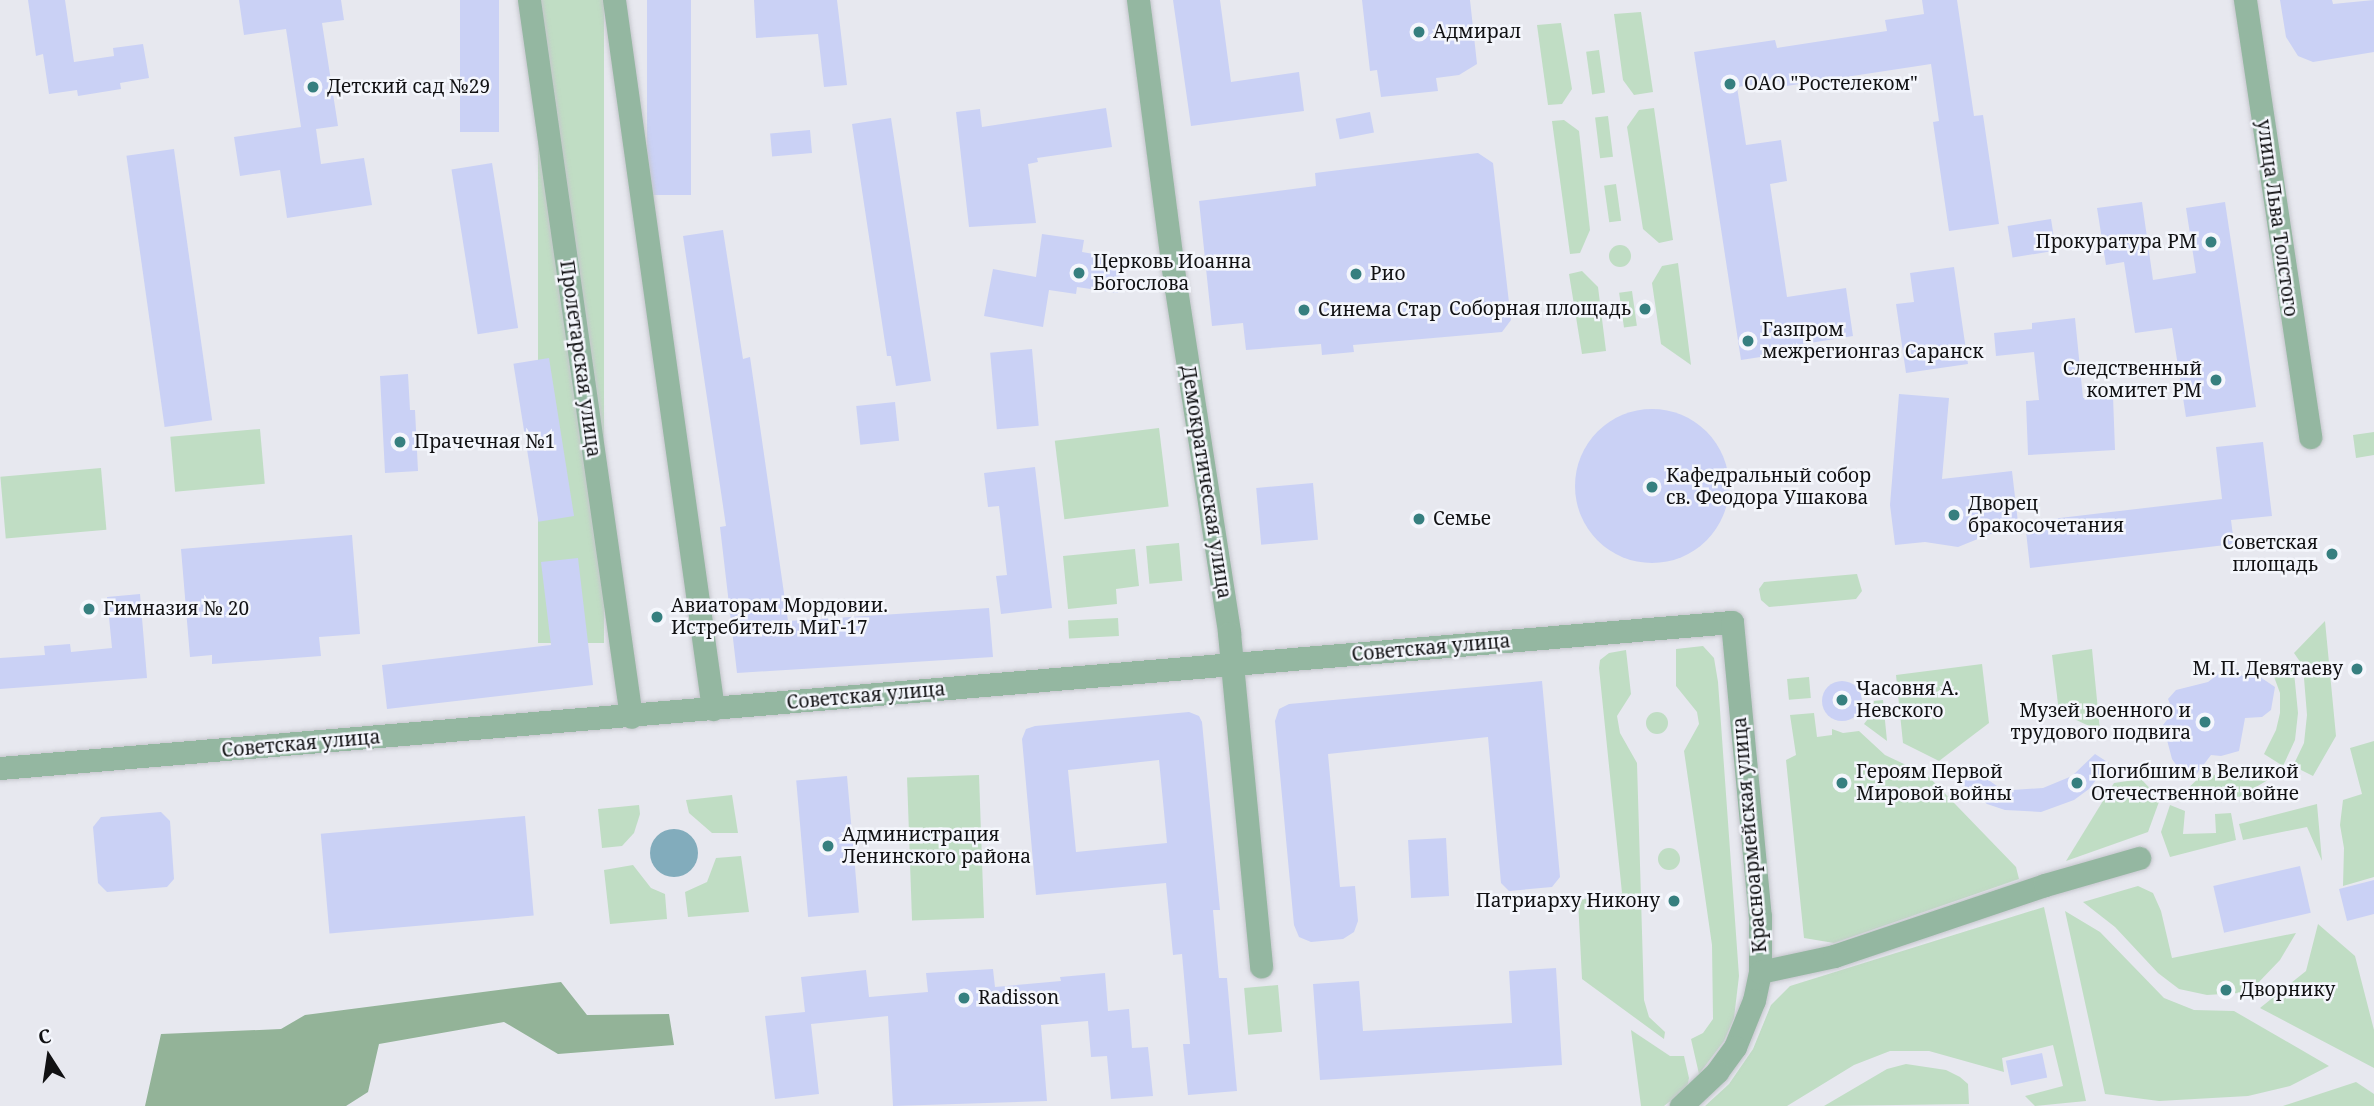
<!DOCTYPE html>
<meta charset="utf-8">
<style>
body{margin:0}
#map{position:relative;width:2374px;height:1106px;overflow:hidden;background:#e7e8ef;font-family:"Noto Serif",serif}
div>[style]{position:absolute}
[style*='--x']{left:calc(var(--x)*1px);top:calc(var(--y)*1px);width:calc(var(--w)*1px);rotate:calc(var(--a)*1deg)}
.green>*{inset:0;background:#c0ddc4;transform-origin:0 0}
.round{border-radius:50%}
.forest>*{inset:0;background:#93b398}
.water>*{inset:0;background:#82acbc}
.building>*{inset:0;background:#cad1f5;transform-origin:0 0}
.roads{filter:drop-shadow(0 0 2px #c5c6cc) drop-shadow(0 0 2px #c5c6cc)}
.minor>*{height:23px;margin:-11.5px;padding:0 11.5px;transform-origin:11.5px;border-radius:11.5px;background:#94b7a1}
.dots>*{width:19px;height:19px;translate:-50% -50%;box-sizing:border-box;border:4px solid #f4f6fc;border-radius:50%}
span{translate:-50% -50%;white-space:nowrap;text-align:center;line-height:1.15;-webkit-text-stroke:5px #f4f6fc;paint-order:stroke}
.poi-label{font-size:19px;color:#111113}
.left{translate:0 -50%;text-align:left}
.right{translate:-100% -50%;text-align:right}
.street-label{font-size:19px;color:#111113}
.north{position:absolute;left:14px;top:1022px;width:70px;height:70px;-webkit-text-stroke:5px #f4f6fc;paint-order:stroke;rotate:348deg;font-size:19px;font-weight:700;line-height:28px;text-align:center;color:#111113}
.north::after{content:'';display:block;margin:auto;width:24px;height:32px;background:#111113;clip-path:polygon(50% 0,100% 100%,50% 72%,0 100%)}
</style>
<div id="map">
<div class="green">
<div style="left:538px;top:0;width:66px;height:643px"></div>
<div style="clip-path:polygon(1641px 12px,1653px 92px,1634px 95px,1623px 80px,1614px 14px)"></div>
<div style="clip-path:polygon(1561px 23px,1572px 89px,1562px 104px,1548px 105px,1537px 25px)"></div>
<div style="left:1599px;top:50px;width:43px;height:13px;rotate:82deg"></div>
<div style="clip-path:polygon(1654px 108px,1673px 240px,1659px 243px,1643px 229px,1627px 127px,1639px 110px)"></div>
<div style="left:1608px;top:116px;width:41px;height:13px;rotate:83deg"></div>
<div style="clip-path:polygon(1564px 120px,1579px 131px,1590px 230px,1580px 253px,1570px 254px,1552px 121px)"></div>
<div style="left:1616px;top:184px;width:37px;height:12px;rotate:82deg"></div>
<div class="round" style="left:1609px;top:245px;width:22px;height:22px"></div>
<div style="clip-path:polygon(1678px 263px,1691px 365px,1661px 344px,1652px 283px,1662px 266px)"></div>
<div style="clip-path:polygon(1582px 271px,1598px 287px,1606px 351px,1582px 354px,1569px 274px)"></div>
<div style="left:1632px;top:291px;width:35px;height:13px;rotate:82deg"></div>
<div style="left:1159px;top:428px;width:79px;height:105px;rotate:83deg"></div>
<div style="left:260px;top:429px;width:55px;height:90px;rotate:85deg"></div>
<div style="clip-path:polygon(2374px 432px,2374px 455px,2356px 458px,2353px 435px)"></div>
<div style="left:101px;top:468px;width:62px;height:101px;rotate:85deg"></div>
<div style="left:1179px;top:543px;width:38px;height:33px;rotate:85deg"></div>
<div style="clip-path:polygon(1135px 549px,1139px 586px,1116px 589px,1117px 604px,1068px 609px,1063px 556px)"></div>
<div style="clip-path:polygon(1857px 574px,1862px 591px,1856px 599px,1769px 607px,1761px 600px,1759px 589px,1764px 582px)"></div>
<div style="left:1118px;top:618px;width:18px;height:50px;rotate:87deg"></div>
<div style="clip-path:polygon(2325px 621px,2336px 736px,2313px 776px,2293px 766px,2304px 743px,2307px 715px,2303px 666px,2294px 653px)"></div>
<div style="clip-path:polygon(1703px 646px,1714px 658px,1718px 682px,1739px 976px,1734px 1018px,1724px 1041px,1699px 1074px,1691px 1039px,1703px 1033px,1713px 1019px,1712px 945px,1684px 751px,1699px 724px,1697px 712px,1676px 686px,1676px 649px)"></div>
<div style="clip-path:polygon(2092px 649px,2100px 731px,2059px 712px,2052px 655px)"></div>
<div style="clip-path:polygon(1626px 650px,1631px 694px,1617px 716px,1620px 733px,1637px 763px,1644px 1000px,1649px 1017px,1665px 1032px,1664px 1039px,1582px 979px,1578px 900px,1622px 893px,1599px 668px,1600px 660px,1609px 653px)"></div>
<div style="clip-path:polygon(2287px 662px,2294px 672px,2298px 713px,2295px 740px,2283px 766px,2264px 754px,2276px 730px,2280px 713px,2280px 693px,2273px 674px)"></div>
<div style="clip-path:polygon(1982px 664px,1989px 723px,1939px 761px,1903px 743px,1896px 675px)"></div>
<div style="left:1809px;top:677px;width:21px;height:22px;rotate:85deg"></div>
<div style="clip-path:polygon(1883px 700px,1887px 741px,1864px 724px,1873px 712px,1874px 701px)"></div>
<div class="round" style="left:1646px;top:712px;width:22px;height:22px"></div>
<div style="clip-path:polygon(1814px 713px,1817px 737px,1832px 735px,1832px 729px,1843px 733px,1859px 731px,1885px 755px,1927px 775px,2016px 867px,2019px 879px,1834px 943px,1804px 938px,1786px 760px,1796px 755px,1790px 715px)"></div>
<div style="clip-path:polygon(2374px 741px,2374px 877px,2343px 886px,2344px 848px,2340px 825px,2343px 800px,2362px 794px,2350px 748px)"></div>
<div style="clip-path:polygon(2258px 764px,2273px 777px,2239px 797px,2216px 801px,2178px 798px,2207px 770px,2216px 776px,2232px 775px)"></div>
<div style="left:979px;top:775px;width:143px;height:72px;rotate:88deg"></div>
<div style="clip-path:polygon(2141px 779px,2160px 799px,2148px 832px,2066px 861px,2114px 783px)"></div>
<div style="clip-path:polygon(732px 795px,738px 833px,712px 833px,689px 813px,686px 800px)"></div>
<div style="clip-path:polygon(2317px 804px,2322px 861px,2307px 827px,2243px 840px,2239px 824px)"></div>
<div style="clip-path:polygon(639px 805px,640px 814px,634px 833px,622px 846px,602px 848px,598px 809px)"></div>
<div style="clip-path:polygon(2170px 805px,2185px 811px,2183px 834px,2216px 833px,2215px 814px,2231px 813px,2236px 840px,2170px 857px,2161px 832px)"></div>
<div class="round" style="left:1658px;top:848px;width:22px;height:22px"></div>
<div style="clip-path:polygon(741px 856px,749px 912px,688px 917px,685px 892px,707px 882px,716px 858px)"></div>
<div style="clip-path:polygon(633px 865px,651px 888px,665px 894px,667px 919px,610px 924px,604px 870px)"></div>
<div style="clip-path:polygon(2138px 886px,2153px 893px,2161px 911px,2172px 958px,2296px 933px,2280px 960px,2257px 984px,2239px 993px,2207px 995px,2179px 989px,2158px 973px,2115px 927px,2083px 902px)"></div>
<div style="clip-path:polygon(2044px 907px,2086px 1101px,2035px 1106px,2025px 1096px,2063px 1086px,2053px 1045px,2002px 1058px,2004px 1072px,1929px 1051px,1890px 1051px,1854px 1065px,1787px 1106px,1705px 1106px,1729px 1084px,1753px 1049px,1771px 1005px,1790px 986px)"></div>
<div style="clip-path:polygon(2065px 911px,2100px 932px,2164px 998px,2194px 1010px,2234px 1011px,2329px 1066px,2290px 1086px,2248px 1096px,2159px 1101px,2105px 1094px)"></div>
<div style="clip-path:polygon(2318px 924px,2355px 956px,2374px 1030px,2374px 1068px,2260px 1008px,2306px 971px)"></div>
<div style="left:1278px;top:985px;width:47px;height:34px;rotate:85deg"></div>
<div style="clip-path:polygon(1631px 1030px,1670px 1056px,1684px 1056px,1689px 1078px,1687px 1088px,1664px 1106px,1641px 1106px)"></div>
<div style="clip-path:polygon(1906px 1064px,1946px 1070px,1960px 1077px,1968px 1084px,1969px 1104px,1824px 1106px,1887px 1069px)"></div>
<div style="clip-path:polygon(2356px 1082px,2374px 1094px,2374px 1106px,2283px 1106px)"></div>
</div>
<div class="forest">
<div style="clip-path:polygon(561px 982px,587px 1015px,669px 1014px,674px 1045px,558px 1054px,504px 1022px,379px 1044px,368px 1092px,346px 1106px,145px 1106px,161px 1034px,281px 1029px,305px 1015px)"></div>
</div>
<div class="water">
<div class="round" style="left:650px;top:829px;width:48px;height:48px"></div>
</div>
<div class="building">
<div style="clip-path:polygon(28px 0,65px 0,74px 62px,114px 56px,113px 48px,143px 44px,149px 78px,120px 83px,121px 89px,78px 96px,77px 90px,49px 94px,43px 54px,36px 56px)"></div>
<div style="clip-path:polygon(239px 0,341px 0,344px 20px,322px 23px,338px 126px,316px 129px,321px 164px,364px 158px,372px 205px,287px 218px,280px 170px,240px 176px,234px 137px,301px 127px,286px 29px,244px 35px)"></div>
<div style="left:460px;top:0;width:39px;height:132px"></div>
<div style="left:647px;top:0;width:44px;height:195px"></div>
<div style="clip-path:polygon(754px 0,837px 0,847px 85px,824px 87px,818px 34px,756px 38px)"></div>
<div style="clip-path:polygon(1173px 0,1220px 0,1231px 82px,1299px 72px,1304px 111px,1191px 126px)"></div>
<div style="clip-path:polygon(1362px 0,1470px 0,1477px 64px,1459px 75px,1436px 78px,1438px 91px,1381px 97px,1377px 70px,1370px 71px)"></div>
<div style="clip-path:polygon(1922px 0,1957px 0,1974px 116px,1983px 115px,1999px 224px,1949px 231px,1933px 122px,1939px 121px,1931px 64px,1780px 87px,1779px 81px,1737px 87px,1746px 145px,1781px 140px,1787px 181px,1770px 184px,1787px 297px,1846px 288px,1853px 336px,1779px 348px,1780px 354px,1741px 360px,1694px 52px,1775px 40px,1777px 48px,1887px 31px,1885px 20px,1924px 14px)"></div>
<div style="clip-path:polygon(2280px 0,2332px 0,2333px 4px,2374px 0,2374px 52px,2313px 62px,2298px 56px,2286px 37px)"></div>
<div style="clip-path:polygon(1106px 108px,1112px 147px,1037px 158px,1038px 162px,1028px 164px,1036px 223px,969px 227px,956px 112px,980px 109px,982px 127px)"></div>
<div style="left:1370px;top:112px;width:21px;height:35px;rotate:79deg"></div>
<div style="clip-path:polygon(891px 118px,931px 381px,896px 386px,891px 356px,887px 356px,852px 124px)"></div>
<div style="left:810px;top:130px;width:23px;height:40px;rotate:85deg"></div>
<div style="left:174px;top:149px;width:274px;height:48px;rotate:82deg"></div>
<div style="clip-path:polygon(1478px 153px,1493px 163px,1511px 320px,1502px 332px,1353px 345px,1354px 352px,1322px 355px,1321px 344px,1246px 350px,1243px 323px,1212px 326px,1199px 201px,1316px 186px,1315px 173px)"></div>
<div style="left:492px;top:163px;width:167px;height:41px;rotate:81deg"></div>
<div style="clip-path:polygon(2142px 202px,2153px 280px,2196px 273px,2186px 208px,2225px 202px,2256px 407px,2186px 417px,2172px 328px,2135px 333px,2124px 262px,2106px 265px,2097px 208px)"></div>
<div style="left:2051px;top:219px;width:32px;height:44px;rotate:81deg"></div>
<div style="clip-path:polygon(723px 230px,743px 359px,750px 357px,788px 621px,989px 608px,993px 657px,737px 673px,720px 527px,726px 526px,683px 236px)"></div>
<div style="clip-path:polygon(1042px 234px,1084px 240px,1082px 252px,1123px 259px,1118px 293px,1077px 287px,1076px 294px,1049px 290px,1043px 327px,984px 316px,993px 269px,1036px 277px)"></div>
<div style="clip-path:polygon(1954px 267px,1968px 364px,1906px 373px,1896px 304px,1914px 302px,1910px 273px)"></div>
<div style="clip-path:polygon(2075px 318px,2083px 398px,2113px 396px,2115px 450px,2028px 455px,2026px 401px,2039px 400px,2034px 352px,1996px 356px,1994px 333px,2032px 329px,2032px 323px)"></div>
<div style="left:1032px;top:349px;width:77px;height:42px;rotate:85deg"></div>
<div style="left:549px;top:358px;width:160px;height:36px;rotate:81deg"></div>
<div style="clip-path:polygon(408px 374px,410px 410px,415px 410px,418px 471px,385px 473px,380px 376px)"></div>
<div style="clip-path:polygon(1899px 394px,1949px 398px,1942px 479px,2012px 471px,2019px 531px,1990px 534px,1958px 547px,1925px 542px,1895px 545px,1890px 505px)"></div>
<div style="left:895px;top:402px;width:39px;height:39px;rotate:84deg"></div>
<div class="round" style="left:1575px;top:409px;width:154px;height:154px"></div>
<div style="clip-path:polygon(2263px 442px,2272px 516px,2231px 520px,2234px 544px,2030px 568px,2025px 522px,2222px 499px,2216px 447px)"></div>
<div style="clip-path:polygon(1035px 467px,1052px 608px,1001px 614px,996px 576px,1007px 575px,999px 506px,988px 507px,984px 473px)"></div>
<div style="left:1313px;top:483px;width:57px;height:57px;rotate:85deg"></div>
<div style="clip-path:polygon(352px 535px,360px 634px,319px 637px,321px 656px,212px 664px,212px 655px,190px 657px,181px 549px)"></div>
<div style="clip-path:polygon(578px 558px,593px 685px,387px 709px,382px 665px,551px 645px,541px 562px)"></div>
<div style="clip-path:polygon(140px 594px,147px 678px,0 689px,0 658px,45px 655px,44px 646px,70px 644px,71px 652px,112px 648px,107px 597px)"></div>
<div style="clip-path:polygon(2225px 669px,2236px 669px,2242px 676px,2257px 675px,2275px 687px,2271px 710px,2262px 717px,2245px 718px,2239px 751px,2221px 756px,2211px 755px,2195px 776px,2186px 779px,2172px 759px,2163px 725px,2173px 712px,2168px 699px,2176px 690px,2208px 682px)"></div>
<div class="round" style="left:1822px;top:681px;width:40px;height:40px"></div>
<div style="clip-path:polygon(1542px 681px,1560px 877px,1552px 887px,1509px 891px,1501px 883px,1488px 737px,1328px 754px,1340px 887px,1355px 886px,1358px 921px,1354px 932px,1343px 939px,1311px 942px,1299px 937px,1294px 925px,1275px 721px,1279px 709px,1289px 704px)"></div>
<div style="clip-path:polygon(evenodd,1189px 712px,1199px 716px,1202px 722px,1220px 910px,1213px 910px,1219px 978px,1227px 978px,1237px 1091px,1188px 1095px,1183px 1044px,1190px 1044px,1182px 954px,1173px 955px,1166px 883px,1036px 895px,1022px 739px,1026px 729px,1035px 726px,1189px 712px,1159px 760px,1167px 843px,1076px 852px,1068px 770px,1159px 760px)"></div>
<div style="clip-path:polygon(2095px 754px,2109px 763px,2089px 789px,2074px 800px,2041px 812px,2005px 810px,1987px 804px,1959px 782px,1971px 768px,1997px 786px,2012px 790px,2043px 788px,2072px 776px)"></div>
<div style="left:847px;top:776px;width:137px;height:51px;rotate:85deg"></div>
<div style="clip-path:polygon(161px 812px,170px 821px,174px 879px,167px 887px,107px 892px,98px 883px,93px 827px,101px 817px)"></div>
<div style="left:525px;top:816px;width:100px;height:205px;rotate:85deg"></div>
<div style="left:1446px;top:838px;width:58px;height:38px;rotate:87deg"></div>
<div style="left:2300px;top:866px;width:48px;height:89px;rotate:77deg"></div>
<div style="clip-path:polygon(2374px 880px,2374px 914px,2347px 921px,2339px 889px)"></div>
<div style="clip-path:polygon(1556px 968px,1562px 1065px,1320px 1080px,1313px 984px,1359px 981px,1363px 1031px,1512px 1023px,1509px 971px)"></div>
<div style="clip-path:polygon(993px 969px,995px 987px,1061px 981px,1060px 977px,1105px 973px,1108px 1011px,1129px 1009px,1132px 1048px,1148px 1047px,1153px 1096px,1111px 1099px,1107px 1056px,1091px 1057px,1088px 1021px,1041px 1025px,1047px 1101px,893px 1106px,888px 1016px,811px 1024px,819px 1094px,775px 1099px,765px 1016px,805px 1012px,801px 977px,866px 970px,869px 997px,928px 992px,926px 973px)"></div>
<div style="left:2042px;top:1053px;width:25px;height:37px;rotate:78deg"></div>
</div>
<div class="roads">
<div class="minor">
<div style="--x:529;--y:0;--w:724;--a:81.9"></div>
<div style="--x:614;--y:0;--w:716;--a:82.05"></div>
<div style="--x:1138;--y:0;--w:265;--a:82.6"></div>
<div style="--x:1172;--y:263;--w:374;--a:81.2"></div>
<div style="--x:1229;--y:633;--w:335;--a:84.5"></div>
<div style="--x:2245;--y:0;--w:442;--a:81.5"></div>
<div style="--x:0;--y:768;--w:1738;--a:-4.82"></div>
<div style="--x:1732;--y:622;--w:295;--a:84.6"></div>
<div style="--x:1760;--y:916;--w:56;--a:90"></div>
<div style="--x:1760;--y:972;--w:29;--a:102"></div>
<div style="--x:1754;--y:1000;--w:51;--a:112"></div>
<div style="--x:1735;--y:1047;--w:31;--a:126"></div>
<div style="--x:1717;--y:1072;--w:50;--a:136.6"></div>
<div style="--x:1760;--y:972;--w:76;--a:-12.2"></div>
<div style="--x:1834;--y:956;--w:223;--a:-18.6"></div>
<div style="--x:2045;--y:885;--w:98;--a:-16"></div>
</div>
</div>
<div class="dots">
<div style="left:1419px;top:32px;background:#367f7f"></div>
<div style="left:1730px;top:84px;background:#367f7f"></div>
<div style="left:313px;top:87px;background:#367f7f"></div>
<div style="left:2211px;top:242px;background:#367f7f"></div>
<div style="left:1079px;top:273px;background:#367f7f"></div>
<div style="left:1356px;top:274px;background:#367f7f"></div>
<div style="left:1645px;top:309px;background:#367f7f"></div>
<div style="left:1304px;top:310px;background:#367f7f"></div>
<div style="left:1748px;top:341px;background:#367f7f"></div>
<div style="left:2216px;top:380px;background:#367f7f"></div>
<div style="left:400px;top:442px;background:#367f7f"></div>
<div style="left:1652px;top:487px;background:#367f7f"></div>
<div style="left:1954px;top:515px;background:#367f7f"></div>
<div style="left:1419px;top:519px;background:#367f7f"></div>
<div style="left:2332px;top:554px;background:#367f7f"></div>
<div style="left:89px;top:609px;background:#367f7f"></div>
<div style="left:657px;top:617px;background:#367f7f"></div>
<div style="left:2357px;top:669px;background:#367f7f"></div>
<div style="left:1842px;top:700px;background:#367f7f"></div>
<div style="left:2205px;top:722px;background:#367f7f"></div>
<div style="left:1842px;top:783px;background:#367f7f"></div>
<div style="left:2077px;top:783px;background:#367f7f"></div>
<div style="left:828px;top:846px;background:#367f7f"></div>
<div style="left:1674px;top:901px;background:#367f7f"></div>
<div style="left:2226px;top:990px;background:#367f7f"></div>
<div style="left:964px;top:998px;background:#367f7f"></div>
</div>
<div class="poi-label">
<span class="left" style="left:1433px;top:32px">Адмирал</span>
<span class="left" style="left:1744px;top:84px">ОАО "Ростелеком"</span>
<span class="left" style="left:327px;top:87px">Детский сад №29</span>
<span class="right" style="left:2197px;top:242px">Прокуратура РМ</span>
<span class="left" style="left:1093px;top:273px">Церковь Иоанна<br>Богослова</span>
<span class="left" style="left:1370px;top:274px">Рио</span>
<span class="right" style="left:1631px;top:309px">Соборная площадь</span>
<span class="left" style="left:1318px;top:310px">Синема Стар</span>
<span class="left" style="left:1762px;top:341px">Газпром<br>межрегионгаз Саранск</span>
<span class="right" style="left:2202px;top:380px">Следственный<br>комитет РМ</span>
<span class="left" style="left:414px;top:442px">Прачечная №1</span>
<span class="left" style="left:1666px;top:487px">Кафедральный собор<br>св. Феодора Ушакова</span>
<span class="left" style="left:1968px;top:515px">Дворец<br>бракосочетания</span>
<span class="left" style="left:1433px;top:519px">Семье</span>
<span class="right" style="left:2318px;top:554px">Советская<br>площадь</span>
<span class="left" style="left:671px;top:617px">Авиаторам Мордовии.<br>Истребитель МиГ-17</span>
<span class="left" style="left:103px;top:609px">Гимназия № 20</span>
<span class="right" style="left:2343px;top:669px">М. П. Девятаеву</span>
<span class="left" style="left:1856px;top:700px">Часовня А.<br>Невского</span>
<span class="right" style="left:2191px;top:722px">Музей военного и<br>трудового подвига</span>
<span class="left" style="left:1856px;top:783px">Героям Первой<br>Мировой войны</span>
<span class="left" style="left:2091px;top:783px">Погибшим в Великой<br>Отечественной войне</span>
<span class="left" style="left:842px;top:846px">Администрация<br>Ленинского района</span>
<span class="right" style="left:1660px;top:901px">Патриарху Никону</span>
<span class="left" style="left:2240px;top:990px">Дворнику</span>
<span class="left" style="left:978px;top:998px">Radisson</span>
</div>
<div class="street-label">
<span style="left:2277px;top:218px;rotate:82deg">улица Льва Толстого</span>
<span style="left:580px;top:359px;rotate:82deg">Пролетарская улица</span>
<span style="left:1206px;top:482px;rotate:81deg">Демократическая улица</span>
<span style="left:1431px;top:648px;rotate:-5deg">Советская улица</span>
<span style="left:866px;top:696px;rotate:-5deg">Советская улица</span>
<span style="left:301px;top:744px;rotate:-5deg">Советская улица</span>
<span style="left:1750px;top:835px;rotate:-95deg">Красноармейская улица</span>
</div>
<div class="north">С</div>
</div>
